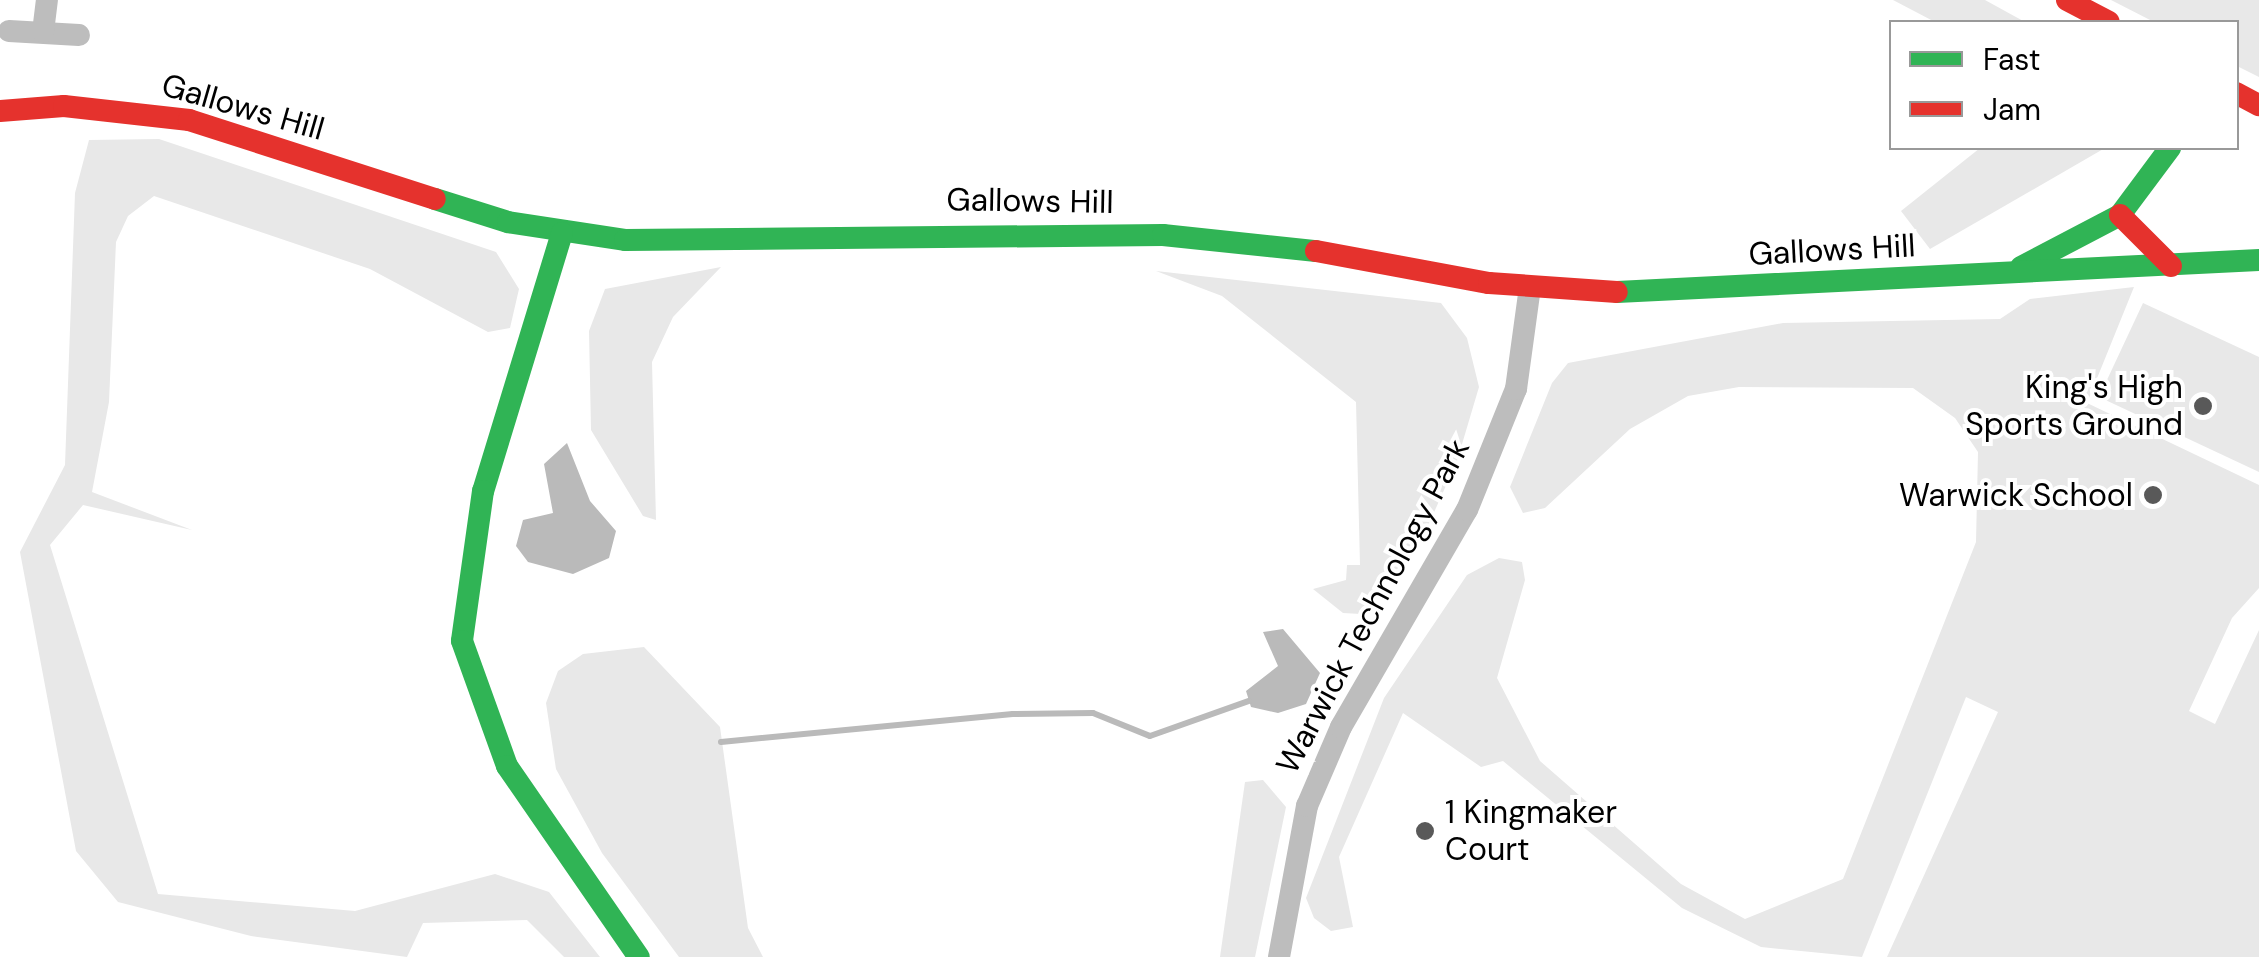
<!DOCTYPE html>
<style>
body{margin:0}
#map{position:relative;width:2259px;height:957px;overflow:hidden;background:#fff;font-family:"DM Sans",sans-serif}
div>[style]{position:absolute}
[style*='--x']{left:calc(var(--x)*1px);top:calc(var(--y)*1px);width:calc(var(--w)*1px);rotate:calc(var(--a)*1deg)}
.green>*{inset:0;background:#e8e8e8}
.water>*{inset:0;background:#bababa}
.stream>*{height:6px;margin:-3px;padding:0 3px;transform-origin:3px;border-radius:3px;background:#bababa}
.street>*{height:22px;margin:-11px;padding:0 11px;transform-origin:11px;border-radius:11px;background:#bdbdbd}
.fast>*{height:22px;margin:-11px;padding:0 11px;transform-origin:11px;border-radius:11px;background:#30b455}
.jam>*{height:22px;margin:-11px;padding:0 11px;transform-origin:11px;border-radius:11px;background:#e5322d}
.dots>*{width:28px;height:28px;translate:-50% -50%;box-sizing:border-box;border:5px solid #fff;border-radius:50%}
span{translate:-50% -50%;white-space:nowrap;text-align:center;line-height:1.15;-webkit-text-stroke:8px #fff;paint-order:stroke}
.street-label{font-size:32px;color:#000}
.poi-label{font-size:32px;color:#000}
.right{translate:-100% -50%;text-align:right}
.left{translate:0 -50%;text-align:left}
.legend{position:absolute;left:1889px;top:20px;width:350px;height:130px;box-sizing:border-box;background:#fff;border:2px solid #999;margin:0;padding:12px 18px;list-style:none;font-size:30px;color:#000}
.legend li{display:flex;align-items:center;gap:20px;height:50px}
.legend b{width:50px;border:2px solid #999}
</style>
<div id="map">
<div class="green">
<div style="clip-path:polygon(1893px 0,1985px 0,2025px 22px,1935px 22px)"></div>
<div style="clip-path:polygon(2111px 0,2259px 0,2259px 77px,2237px 66px,2236px 22px,2154px 22px)"></div>
<div style="clip-path:polygon(159px 139px,496px 252px,519px 289px,510px 328px,488px 332px,370px 269px,154px 196px,128px 216px,116px 242px,109px 402px,92px 492px,192px 530px,83px 505px,50px 545px,158px 894px,355px 911px,495px 874px,549px 892px,600px 957px,564px 957px,527px 920px,423px 923px,407px 957px,251px 936px,118px 902px,76px 851px,20px 552px,65px 465px,75px 193px,89px 140px)"></div>
<div style="clip-path:polygon(1980px 148px,2105px 148px,1930px 249px,1901px 211px)"></div>
<div style="clip-path:polygon(721px 267px,673px 317px,652px 362px,656px 520px,643px 516px,591px 430px,589px 331px,605px 289px)"></div>
<div style="clip-path:polygon(1156px 271px,1441px 303px,1467px 338px,1479px 387px,1457px 461px,1423px 537px,1361px 614px,1343px 613px,1313px 589px,1346px 580px,1347px 565px,1360px 565px,1356px 402px,1222px 296px)"></div>
<div style="clip-path:polygon(2134px 287px,2087px 403px,2259px 485px,2259px 588px,2232px 618px,2189px 711px,2215px 724px,2259px 630px,2259px 957px,1887px 957px,1998px 712px,1966px 697px,1862px 957px,1761px 947px,1682px 908px,1503px 761px,1481px 767px,1403px 713px,1339px 857px,1353px 927px,1331px 931px,1314px 918px,1306px 898px,1384px 698px,1467px 575px,1499px 558px,1522px 562px,1525px 580px,1497px 678px,1540px 761px,1681px 884px,1745px 919px,1843px 879px,1976px 542px,1978px 452px,1955px 418px,1913px 388px,1739px 387px,1688px 396px,1630px 429px,1545px 508px,1523px 513px,1510px 487px,1552px 383px,1568px 363px,1783px 323px,2000px 319px,2030px 299px)"></div>
<div style="clip-path:polygon(2143px 303px,2259px 357px,2259px 472px,2099px 397px)"></div>
<div style="clip-path:polygon(644px 647px,720px 727px,748px 928px,763px 957px,679px 957px,602px 853px,556px 769px,546px 703px,558px 671px,583px 654px)"></div>
<div style="clip-path:polygon(1263px 780px,1286px 807px,1255px 957px,1220px 957px,1245px 782px)"></div>
</div>
<div class="water">
<div style="clip-path:polygon(567px 443px,590px 501px,616px 531px,609px 558px,573px 574px,528px 562px,516px 546px,523px 520px,553px 513px,544px 464px)"></div>
<div style="clip-path:polygon(1283px 629px,1320px 673px,1306px 704px,1278px 713px,1251px 707px,1246px 691px,1278px 666px,1263px 632px)"></div>
</div>
<div class="stream">
<div style="--x:721;--y:742;--w:293;--a:-5.5"></div>
<div style="--x:1013;--y:714;--w:80;--a:-0.7"></div>
<div style="--x:1093;--y:713;--w:61;--a:22"></div>
<div style="--x:1150;--y:736;--w:105;--a:-19.5"></div>
</div>
<div class="street">
<div style="--x:9;--y:31;--w:70;--a:3.3"></div>
<div style="--x:43;--y:32;--w:32;--a:-83"></div>
<div style="--x:1279;--y:957;--w:154;--a:-79.5"></div>
<div style="--x:1307;--y:806;--w:86;--a:-66.7"></div>
<div style="--x:1341;--y:727;--w:251;--a:-59.9"></div>
<div style="--x:1467;--y:510;--w:131;--a:-68"></div>
<div style="--x:1516;--y:389;--w:103;--a:-82.2"></div>
</div>
<div class="fast">
<div style="--x:435;--y:199;--w:77;--a:17.5"></div>
<div style="--x:508;--y:222;--w:118;--a:8.7"></div>
<div style="--x:625;--y:240;--w:538;--a:-0.53"></div>
<div style="--x:1163;--y:235;--w:154;--a:6"></div>
<div style="--x:562;--y:233;--w:270;--a:107"></div>
<div style="--x:483;--y:491;--w:151;--a:98"></div>
<div style="--x:462;--y:641;--w:133;--a:70.2"></div>
<div style="--x:507;--y:766;--w:232;--a:55.4"></div>
<div style="--x:2021;--y:267;--w:112;--a:-27.7"></div>
<div style="--x:2120;--y:215;--w:84;--a:-53.3"></div>
<div style="--x:1617;--y:292;--w:643;--a:-2.85"></div>
</div>
<div class="jam">
<div style="--x:2067;--y:0;--w:47;--a:27.6"></div>
<div style="--x:2236;--y:93;--w:26;--a:28"></div>
<div style="--x:0;--y:111;--w:64;--a:-4.5"></div>
<div style="--x:64;--y:106;--w:126;--a:6.4"></div>
<div style="--x:189;--y:120;--w:258;--a:17.8"></div>
<div style="--x:2120;--y:215;--w:72;--a:45"></div>
<div style="--x:1316;--y:251;--w:176;--a:10.5"></div>
<div style="--x:1489;--y:283;--w:128;--a:4"></div>
</div>
<div class="dots">
<div style="left:2203px;top:406px;background:#595959"></div>
<div style="left:2153px;top:495px;background:#595959"></div>
<div style="left:1425px;top:831px;background:#595959"></div>
</div>
<div class="street-label">
<span style="left:243px;top:107px;rotate:16deg">Gallows Hill</span>
<span style="left:1030px;top:201px;rotate:1deg">Gallows Hill</span>
<span style="left:1832px;top:250px;rotate:-3deg">Gallows Hill</span>
<span style="left:1373px;top:606px;rotate:-62deg">Warwick Technology Park</span>
</div>
<div class="poi-label">
<span class="right" style="left:2183px;top:406px">King's High<br>Sports Ground</span>
<span class="right" style="left:2133px;top:495px">Warwick School</span>
<span class="left" style="left:1445px;top:831px">1 Kingmaker<br>Court</span>
</div>
<ul class="legend">
<li><b style="height:12px;background:#30b455"></b>Fast</li>
<li><b style="height:12px;background:#e5322d"></b>Jam</li>
</ul>
</div>
